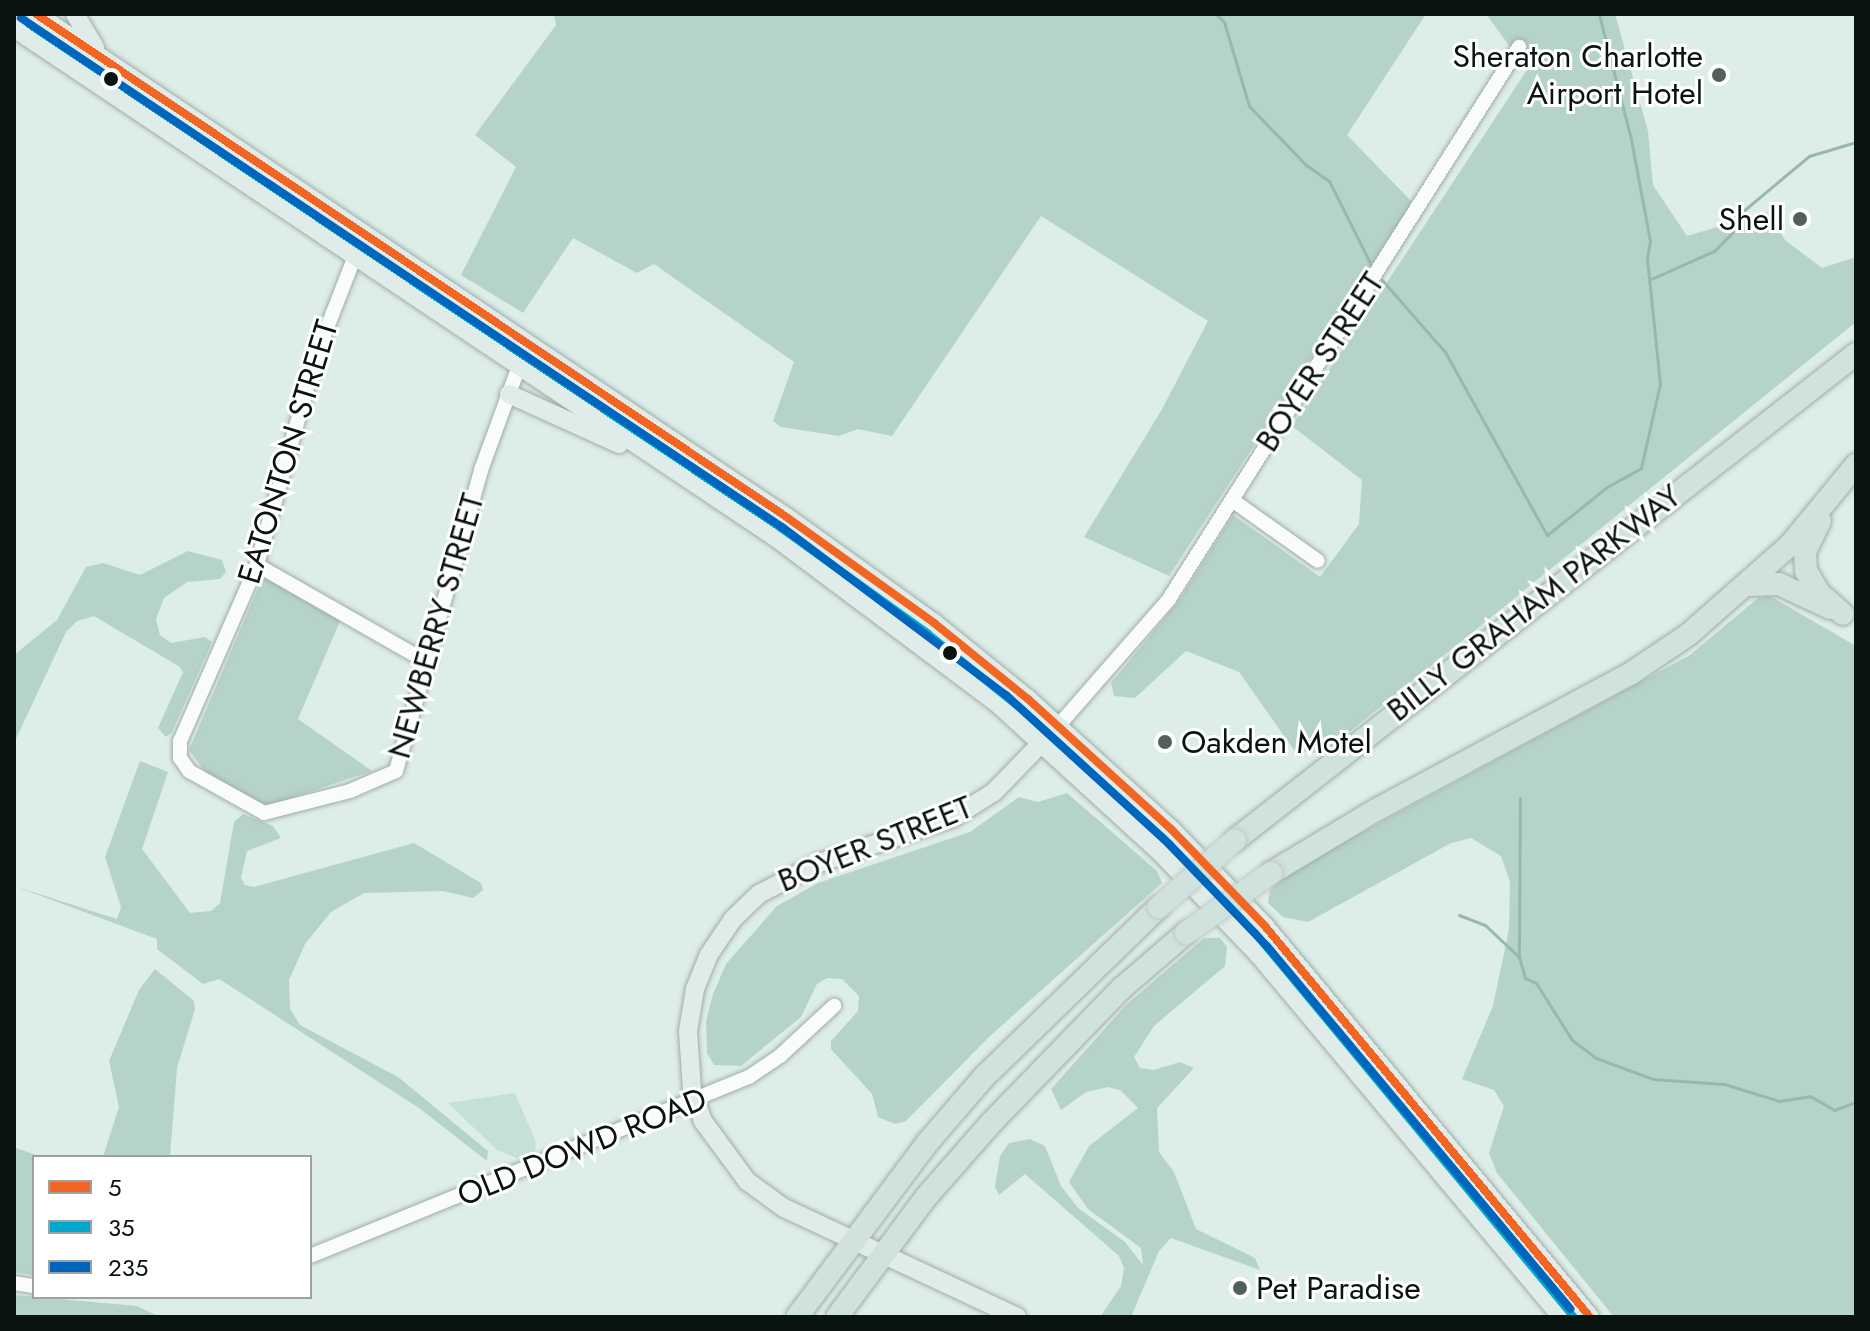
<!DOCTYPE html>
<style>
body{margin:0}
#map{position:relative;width:1870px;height:1331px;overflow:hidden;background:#ddede7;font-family:Jost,sans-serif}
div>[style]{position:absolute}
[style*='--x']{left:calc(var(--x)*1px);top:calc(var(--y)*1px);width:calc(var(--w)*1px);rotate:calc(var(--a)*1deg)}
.green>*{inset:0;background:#c5e1d6}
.forest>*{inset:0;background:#b6d3c8}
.stream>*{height:3px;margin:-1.5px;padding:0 1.5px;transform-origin:1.5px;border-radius:1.5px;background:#99b8ad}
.roads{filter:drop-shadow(0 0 2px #a0aca7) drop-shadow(0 0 2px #a0aca7)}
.minor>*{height:14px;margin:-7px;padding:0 7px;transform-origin:7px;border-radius:7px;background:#fafcfb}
.major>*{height:18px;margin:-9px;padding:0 9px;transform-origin:9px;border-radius:9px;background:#e0ece9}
.highway>*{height:22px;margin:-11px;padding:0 11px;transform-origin:11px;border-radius:11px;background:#cfe2dd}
.bridges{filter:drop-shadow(0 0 2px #c2c9c6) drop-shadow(0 0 2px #c2c9c6)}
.highway-bridge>*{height:22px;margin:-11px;padding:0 11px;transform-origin:11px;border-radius:11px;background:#cfe2dd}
.bus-1>*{height:8px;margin:-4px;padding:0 4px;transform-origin:4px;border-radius:4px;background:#f26522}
.bus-2>*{height:8px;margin:-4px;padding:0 4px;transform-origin:4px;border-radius:4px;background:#00a9ce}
.bus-3>*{height:8px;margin:-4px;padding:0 4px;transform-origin:4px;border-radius:4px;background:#0065bd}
.dots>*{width:22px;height:22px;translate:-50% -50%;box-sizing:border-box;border:4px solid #fff;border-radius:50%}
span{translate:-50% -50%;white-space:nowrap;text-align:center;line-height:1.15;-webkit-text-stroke:6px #fff;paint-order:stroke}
.poi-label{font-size:32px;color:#091310}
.right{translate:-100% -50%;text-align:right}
.left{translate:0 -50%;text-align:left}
.street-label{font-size:32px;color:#091310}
.frame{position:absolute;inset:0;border:16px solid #091310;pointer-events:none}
.legend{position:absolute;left:32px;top:1155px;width:280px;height:144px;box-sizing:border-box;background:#fff;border:2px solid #9da19f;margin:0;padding:10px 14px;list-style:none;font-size:24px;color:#091310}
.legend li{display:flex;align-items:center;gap:16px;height:40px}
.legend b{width:40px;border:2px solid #9da19f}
</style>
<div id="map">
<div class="green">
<div style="clip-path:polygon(515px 1093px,536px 1142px,535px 1152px,522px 1160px,497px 1150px,448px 1103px)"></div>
</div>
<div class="forest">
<div style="clip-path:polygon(554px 14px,1426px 14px,1347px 135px,1412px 202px,1169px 576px,1084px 537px,1161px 411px,1208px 321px,1041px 216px,892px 436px,858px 429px,839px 436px,781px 427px,773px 421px,794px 362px,654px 264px,637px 273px,573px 238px,523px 313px,461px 275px,516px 167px,475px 135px,556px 25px)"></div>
<div style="clip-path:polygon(1486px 14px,1615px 14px,1648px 131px,1653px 185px,1687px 236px,1768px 212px,1785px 240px,1822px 268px,1856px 257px,1856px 322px,1322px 754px,1294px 750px,1239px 672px,1186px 651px,1135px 698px,1114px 696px,1111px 683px,1178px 602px,1233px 515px,1320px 577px,1359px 524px,1362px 480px,1292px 426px,1527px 70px)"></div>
<div style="clip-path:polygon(188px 551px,222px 560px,226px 572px,220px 579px,187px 582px,164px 598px,156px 619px,160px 635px,171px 643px,205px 637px,212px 642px,172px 732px,166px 737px,158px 728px,183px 672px,180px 667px,94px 616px,77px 621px,66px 632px,14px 743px,14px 655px,57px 620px,86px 567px,103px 563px,140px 575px)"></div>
<div style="clip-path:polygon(264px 574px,341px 619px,298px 719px,372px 771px,267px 806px,207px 774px,189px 750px)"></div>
<div style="clip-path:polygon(1770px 596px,1856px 646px,1856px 1317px,1614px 1317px,1497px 1173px,1489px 1153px,1504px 1106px,1494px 1090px,1462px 1079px,1493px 1006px,1509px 929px,1510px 882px,1501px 856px,1471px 838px,1451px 843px,1308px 922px,1283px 917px,1268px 903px,1270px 890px,1289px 872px,1690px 655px,1758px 598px)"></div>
<div style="clip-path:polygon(140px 761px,168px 772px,142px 849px,190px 913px,211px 911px,220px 903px,234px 822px,243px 814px,273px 826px,281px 838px,247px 851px,241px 878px,245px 885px,254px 887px,414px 843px,481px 883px,483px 890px,473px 898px,443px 891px,364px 893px,331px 912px,305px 944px,289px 980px,290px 1009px,300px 1025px,398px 1077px,488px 1151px,487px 1161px,419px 1108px,219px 979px,203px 984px,157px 949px,157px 939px,14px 886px,117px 919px,121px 907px,105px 857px)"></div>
<div style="clip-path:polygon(1067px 793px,1157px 871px,1162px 883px,990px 1036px,906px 1121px,895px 1124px,878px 1117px,872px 1094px,831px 1049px,831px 1041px,858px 1011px,859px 996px,842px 979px,827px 978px,817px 984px,801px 1017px,741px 1066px,714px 1065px,707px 1053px,706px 1021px,713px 994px,726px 964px,777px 906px,818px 883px,970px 832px,1019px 797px,1038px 802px)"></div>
<div style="clip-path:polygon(1204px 938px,1220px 938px,1227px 947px,1225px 966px,1154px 1026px,1134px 1057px,1140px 1068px,1154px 1070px,1180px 1062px,1194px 1068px,1157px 1108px,1159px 1152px,1174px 1172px,1196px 1229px,1255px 1258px,1260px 1270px,1171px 1238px,1159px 1251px,1131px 1317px,1100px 1317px,1121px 1286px,1124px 1268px,1119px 1256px,1025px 1174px,999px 1195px,995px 1187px,1000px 1156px,1009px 1143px,1030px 1139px,1045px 1146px,1061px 1186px,1078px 1208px,1125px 1242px,1143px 1265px,1141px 1248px,1088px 1209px,1069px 1182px,1089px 1146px,1138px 1108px,1120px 1090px,1108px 1087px,1086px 1092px,1061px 1110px,1051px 1089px,1126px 1005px)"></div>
<div style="clip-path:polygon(155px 969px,194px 1001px,195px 1009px,177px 1068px,170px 1157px,103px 1157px,119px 1107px,109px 1061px,139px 990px)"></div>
<div style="clip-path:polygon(14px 1147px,41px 1157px,34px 1157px,34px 1275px,14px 1272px)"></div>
<div style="clip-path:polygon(14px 1295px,137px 1306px,160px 1317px,14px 1317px)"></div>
</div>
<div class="stream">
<div style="--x:1216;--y:14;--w:11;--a:45"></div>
<div style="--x:1224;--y:22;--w:88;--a:73.4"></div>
<div style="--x:1249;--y:106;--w:82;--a:46"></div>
<div style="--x:1306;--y:165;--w:28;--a:35"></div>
<div style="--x:1329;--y:181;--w:94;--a:63.4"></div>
<div style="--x:1651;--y:279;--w:69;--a:-24"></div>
<div style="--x:1714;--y:251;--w:38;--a:-45"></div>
<div style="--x:1741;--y:224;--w:9;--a:-126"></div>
<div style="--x:1736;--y:217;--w:95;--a:-39.9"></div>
<div style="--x:1809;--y:156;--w:49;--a:-16.6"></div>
<div style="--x:1382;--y:280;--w:96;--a:48.8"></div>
<div style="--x:1445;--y:352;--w:210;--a:60.9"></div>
<div style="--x:1547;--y:535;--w:77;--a:-38.7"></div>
<div style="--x:1607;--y:487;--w:39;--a:-29"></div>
<div style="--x:1641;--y:468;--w:86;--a:-77.3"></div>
<div style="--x:1660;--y:384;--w:127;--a:-95.9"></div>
<div style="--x:1647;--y:258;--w:17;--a:-80"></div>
<div style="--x:1650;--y:241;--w:104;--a:-100.6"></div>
<div style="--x:1631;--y:139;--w:129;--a:-104.4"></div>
<div style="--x:1520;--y:798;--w:159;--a:90.4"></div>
<div style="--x:1519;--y:957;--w:22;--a:74"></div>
<div style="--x:1525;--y:978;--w:12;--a:24"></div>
<div style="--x:1536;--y:983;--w:67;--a:57.7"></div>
<div style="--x:1572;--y:1040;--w:30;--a:37"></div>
<div style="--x:1596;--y:1058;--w:61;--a:20.2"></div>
<div style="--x:1653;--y:1079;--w:71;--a:4"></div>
<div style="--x:1724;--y:1084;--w:58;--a:17.2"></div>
<div style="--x:1779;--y:1101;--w:31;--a:-9"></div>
<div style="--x:1810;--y:1096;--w:28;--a:30"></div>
<div style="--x:1834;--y:1110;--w:23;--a:-20"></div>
<div style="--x:1459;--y:915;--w:28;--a:21"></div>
<div style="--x:1485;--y:925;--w:47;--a:43.3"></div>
</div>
<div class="roads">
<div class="minor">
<div style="--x:368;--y:237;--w:23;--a:124"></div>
<div style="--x:355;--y:256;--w:107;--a:111.3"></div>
<div style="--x:316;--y:356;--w:217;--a:105.8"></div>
<div style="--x:257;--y:565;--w:192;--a:113.6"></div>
<div style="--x:180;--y:741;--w:17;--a:90"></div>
<div style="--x:180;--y:758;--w:16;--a:55"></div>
<div style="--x:189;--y:771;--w:86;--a:29.2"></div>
<div style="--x:264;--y:813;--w:89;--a:-14.3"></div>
<div style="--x:350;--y:791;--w:50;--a:-23.5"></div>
<div style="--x:396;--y:771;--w:313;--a:-74.2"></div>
<div style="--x:481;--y:470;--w:111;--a:-69.9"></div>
<div style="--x:519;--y:366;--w:23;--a:-56"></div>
<div style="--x:1232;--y:500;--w:105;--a:35.3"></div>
<div style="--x:257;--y:565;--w:198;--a:29.7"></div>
<div style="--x:1058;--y:726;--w:169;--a:-48.8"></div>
<div style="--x:1169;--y:599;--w:654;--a:-57.62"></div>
<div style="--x:310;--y:1256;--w:474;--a:-22.2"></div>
<div style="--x:749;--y:1077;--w:37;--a:-34"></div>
<div style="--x:780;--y:1056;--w:74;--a:-42.8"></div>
<div style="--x:14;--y:1283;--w:20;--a:9"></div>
</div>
<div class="major">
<div style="--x:36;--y:14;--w:905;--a:33.83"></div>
<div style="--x:788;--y:518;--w:180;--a:35.7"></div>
<div style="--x:934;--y:623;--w:121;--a:39"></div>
<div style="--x:1028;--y:699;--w:193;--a:42.3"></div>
<div style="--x:1171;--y:829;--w:134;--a:45.9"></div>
<div style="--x:1264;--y:925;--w:510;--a:50.25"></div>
<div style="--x:75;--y:14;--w:39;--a:59"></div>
<div style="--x:14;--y:28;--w:916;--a:33.78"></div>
<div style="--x:775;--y:537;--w:279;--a:36.8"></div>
<div style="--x:998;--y:704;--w:222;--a:42.4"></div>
<div style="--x:1162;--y:854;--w:139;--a:46.2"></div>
<div style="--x:1258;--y:954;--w:473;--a:50.1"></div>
<div style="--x:509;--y:394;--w:121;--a:24.4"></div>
<div style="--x:1017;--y:1317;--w:257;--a:-154.9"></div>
<div style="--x:784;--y:1208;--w:46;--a:-143.9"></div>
<div style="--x:747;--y:1181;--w:74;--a:-126.3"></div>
<div style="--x:703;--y:1121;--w:33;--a:-110"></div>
<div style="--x:692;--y:1090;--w:59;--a:-93.9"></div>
<div style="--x:688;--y:1031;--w:43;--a:-80.5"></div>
<div style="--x:695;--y:989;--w:35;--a:-68"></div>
<div style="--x:708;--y:956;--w:45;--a:-56"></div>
<div style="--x:733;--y:919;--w:36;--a:-44"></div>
<div style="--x:759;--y:894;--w:68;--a:-27.3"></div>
<div style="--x:819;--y:863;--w:141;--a:-18.6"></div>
<div style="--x:953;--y:818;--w:49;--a:-32.4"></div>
<div style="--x:994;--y:792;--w:78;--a:-46"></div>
</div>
<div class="highway">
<div style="--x:1820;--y:521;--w:34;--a:116"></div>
<div style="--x:1805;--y:552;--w:19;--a:87"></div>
<div style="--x:1806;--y:571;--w:27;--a:59"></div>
<div style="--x:1820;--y:594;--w:30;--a:41"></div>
<div style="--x:1749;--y:585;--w:30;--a:-2"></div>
<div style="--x:1779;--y:584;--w:56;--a:25.2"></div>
<div style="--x:1235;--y:840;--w:789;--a:-38.05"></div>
<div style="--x:1271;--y:873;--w:122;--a:-31"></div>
<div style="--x:1376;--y:810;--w:288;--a:-28.2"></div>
<div style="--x:1630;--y:674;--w:70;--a:-33.9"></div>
<div style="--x:1688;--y:635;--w:136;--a:-41.4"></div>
<div style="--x:1790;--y:545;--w:104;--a:-50.5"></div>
<div style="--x:797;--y:1317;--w:219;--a:-53.2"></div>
<div style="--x:928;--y:1142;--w:86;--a:-49.3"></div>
<div style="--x:984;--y:1077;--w:244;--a:-44.2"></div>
<div style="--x:837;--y:1317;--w:151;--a:-53.4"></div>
<div style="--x:927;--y:1196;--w:100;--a:-48.7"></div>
<div style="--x:993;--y:1121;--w:185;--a:-45.9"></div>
<div style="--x:1122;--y:988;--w:84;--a:-40.7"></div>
</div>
</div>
<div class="bridges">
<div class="highway-bridge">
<div style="--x:1159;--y:907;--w:101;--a:-41.4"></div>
<div style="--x:1186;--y:933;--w:104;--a:-35.2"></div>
</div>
</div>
<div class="bus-1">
<div style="--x:36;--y:14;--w:905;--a:33.83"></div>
<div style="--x:788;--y:518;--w:180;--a:35.7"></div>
<div style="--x:934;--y:623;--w:121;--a:39"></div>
<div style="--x:1028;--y:699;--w:193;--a:42.3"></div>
<div style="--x:1171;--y:829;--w:134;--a:45.9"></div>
<div style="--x:1264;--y:925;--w:510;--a:50.25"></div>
</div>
<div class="bus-2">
<div style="--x:29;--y:24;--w:905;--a:33.83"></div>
<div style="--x:781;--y:528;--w:180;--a:35.7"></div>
<div style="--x:927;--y:633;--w:119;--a:38.9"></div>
<div style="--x:1020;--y:708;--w:193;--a:42.3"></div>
<div style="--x:1163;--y:838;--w:132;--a:45.9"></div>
<div style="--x:1255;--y:933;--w:499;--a:50.3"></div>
</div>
<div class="bus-3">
<div style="--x:21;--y:18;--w:916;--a:33.78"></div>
<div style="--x:782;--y:527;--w:280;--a:36.9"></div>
<div style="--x:1006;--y:695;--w:222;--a:42.4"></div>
<div style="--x:1170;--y:845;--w:140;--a:46.2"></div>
<div style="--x:1267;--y:946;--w:473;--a:50.1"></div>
</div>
<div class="dots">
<div style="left:1719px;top:75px;background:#535f5b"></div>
<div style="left:111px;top:79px;background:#091310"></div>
<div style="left:1800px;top:219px;background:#535f5b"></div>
<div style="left:950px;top:653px;background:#091310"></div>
<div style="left:1165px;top:742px;background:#535f5b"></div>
<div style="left:1240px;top:1288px;background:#535f5b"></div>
</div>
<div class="poi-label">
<span class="right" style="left:1703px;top:75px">Sheraton Charlotte<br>Airport Hotel</span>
<span class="right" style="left:1784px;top:219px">Shell</span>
<span class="left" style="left:1181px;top:742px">Oakden Motel</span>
<span class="left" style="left:1256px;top:1288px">Pet Paradise</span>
</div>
<div class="street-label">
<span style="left:1320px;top:362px;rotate:-57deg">BOYER STREET</span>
<span style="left:288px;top:452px;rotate:-73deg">EATONTON STREET</span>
<span style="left:1534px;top:603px;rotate:-38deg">BILLY GRAHAM PARKWAY</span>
<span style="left:436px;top:626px;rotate:-74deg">NEWBERRY STREET</span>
<span style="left:875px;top:844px;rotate:-22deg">BOYER STREET</span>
<span style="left:582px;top:1147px;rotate:-22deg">OLD DOWD ROAD</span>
</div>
<div class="frame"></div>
<ul class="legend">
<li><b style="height:10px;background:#f26522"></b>5</li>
<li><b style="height:10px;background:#00a9ce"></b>35</li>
<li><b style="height:10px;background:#0065bd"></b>235</li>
</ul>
</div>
